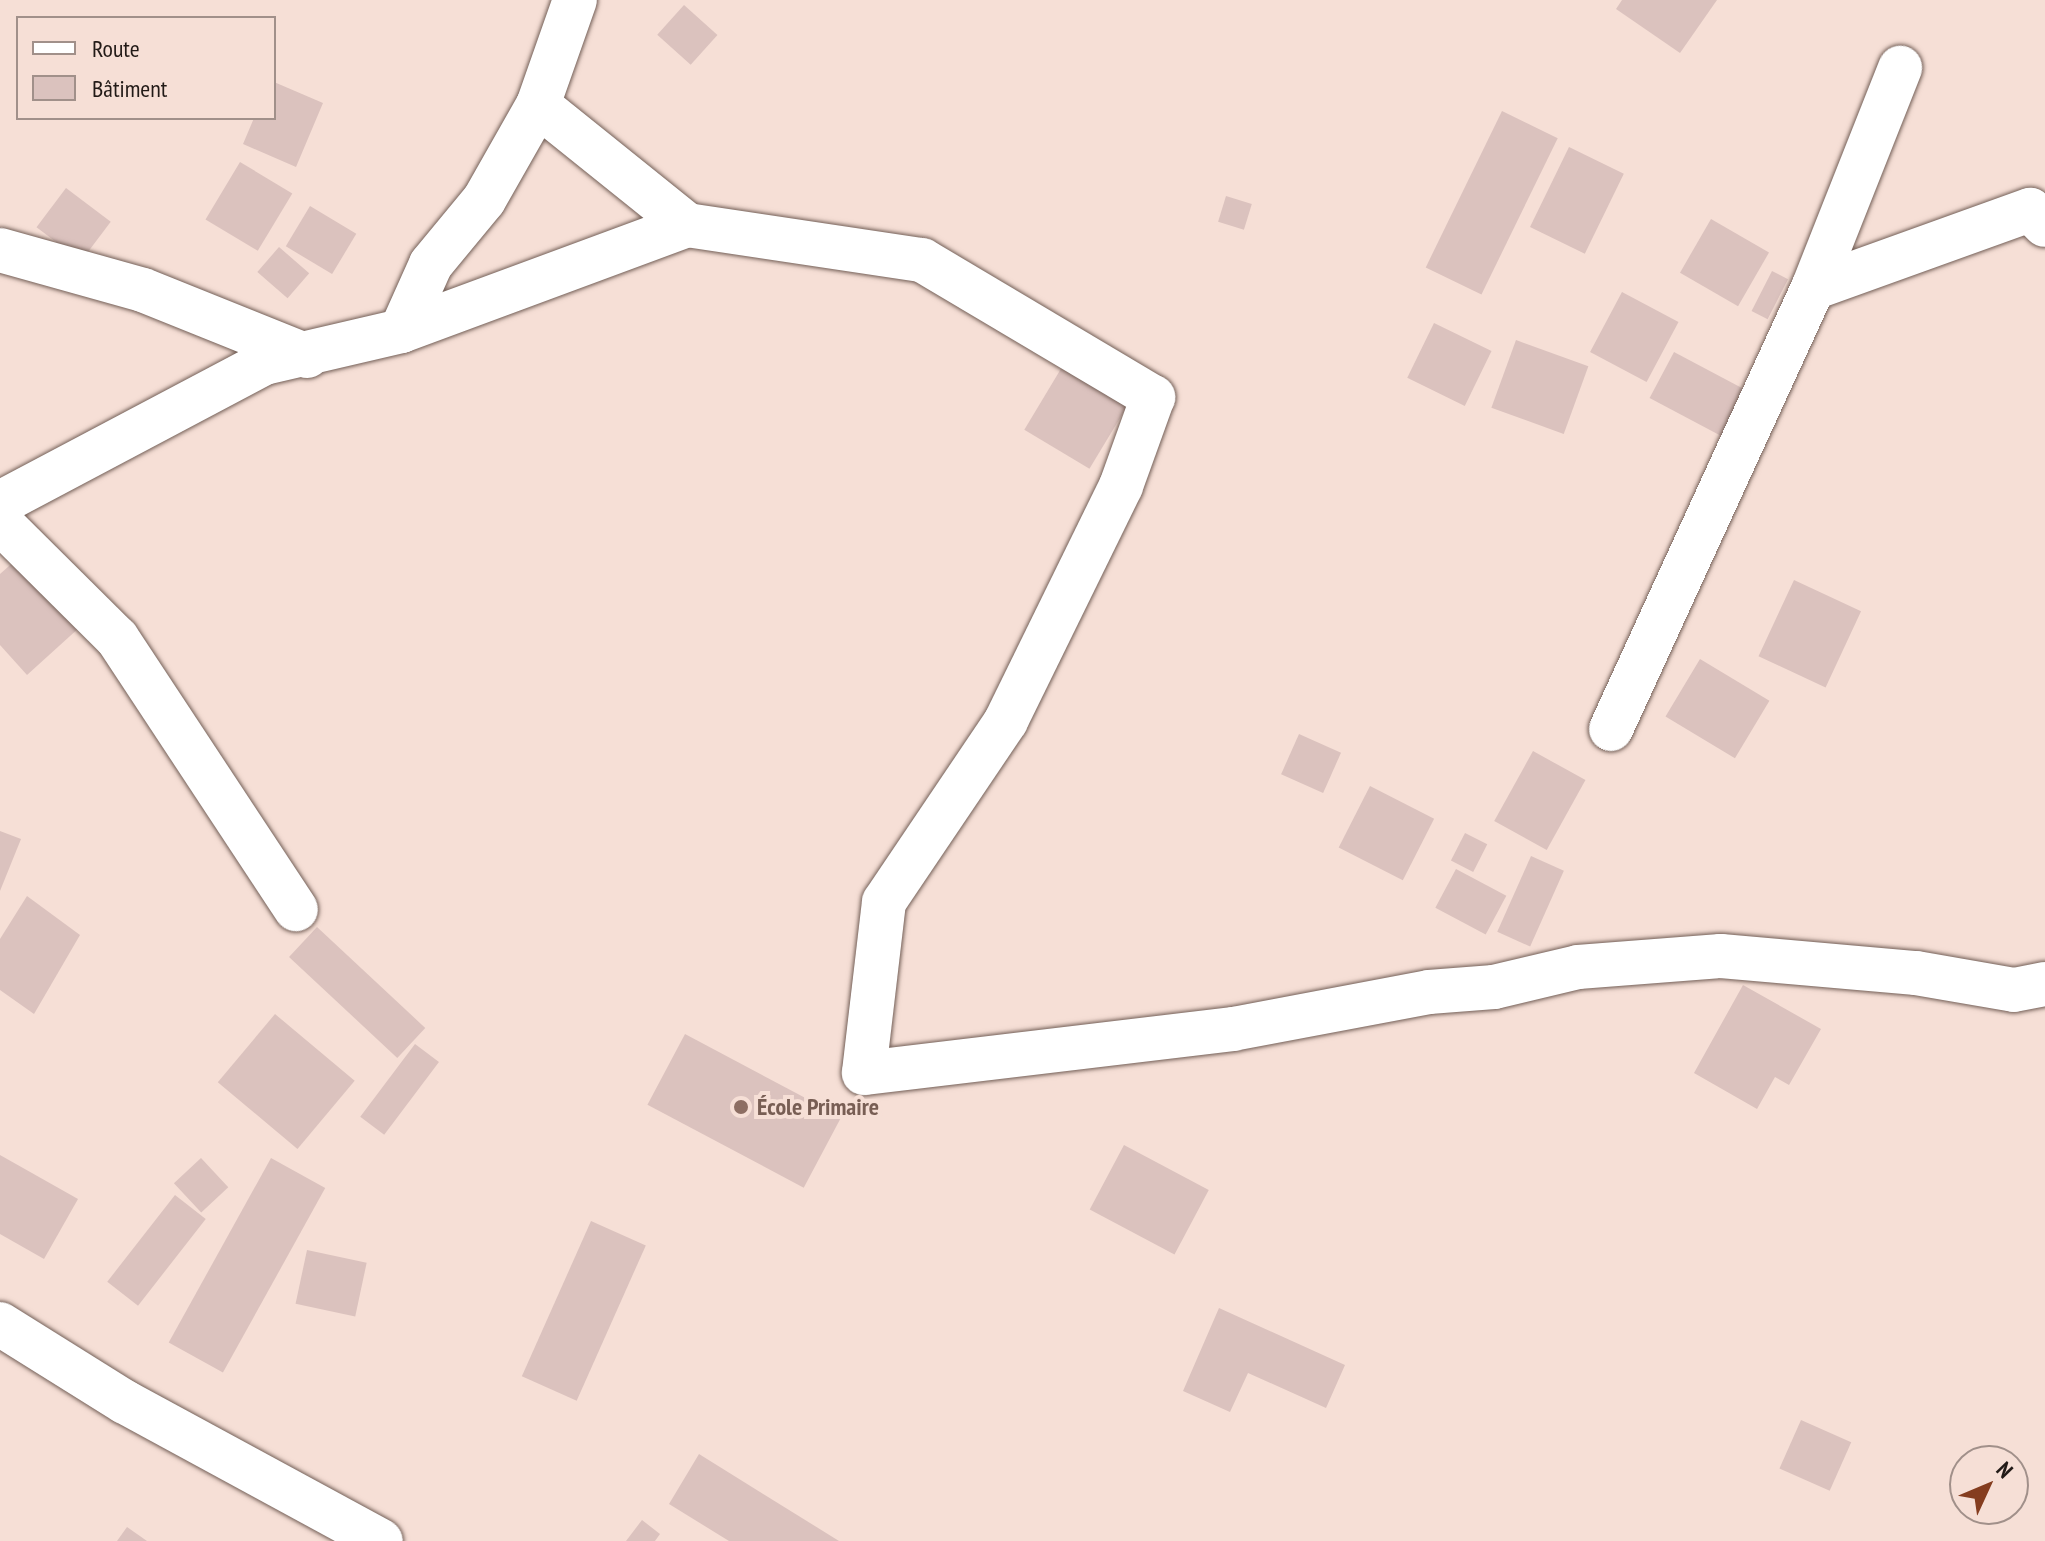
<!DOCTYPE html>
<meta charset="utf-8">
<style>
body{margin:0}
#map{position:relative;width:2045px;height:1541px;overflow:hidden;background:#f6dfd6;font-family:"PT Sans Narrow",sans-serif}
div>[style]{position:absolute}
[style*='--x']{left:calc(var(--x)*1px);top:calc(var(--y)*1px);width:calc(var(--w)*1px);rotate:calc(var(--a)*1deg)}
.building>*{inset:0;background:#dbc2be;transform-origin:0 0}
.roads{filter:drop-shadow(0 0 2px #735f57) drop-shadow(0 0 2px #735f57)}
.minor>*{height:44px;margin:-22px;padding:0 22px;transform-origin:22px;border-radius:22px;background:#fff}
.dots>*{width:22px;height:22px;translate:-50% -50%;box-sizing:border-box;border:4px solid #f6dfd6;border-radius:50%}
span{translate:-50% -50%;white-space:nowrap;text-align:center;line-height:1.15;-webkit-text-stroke:8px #f6dfd6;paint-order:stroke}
.education-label{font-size:24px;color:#785e54;font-weight:700}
.left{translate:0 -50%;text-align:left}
.legend{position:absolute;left:16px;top:16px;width:260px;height:104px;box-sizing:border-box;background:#f6dfd6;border:2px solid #a1908a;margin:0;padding:10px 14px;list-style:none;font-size:24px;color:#221a17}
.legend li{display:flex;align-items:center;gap:16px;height:40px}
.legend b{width:40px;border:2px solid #a1908a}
.north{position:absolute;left:1949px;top:1445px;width:80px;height:80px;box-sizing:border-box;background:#f6dfd6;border:2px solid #a1908a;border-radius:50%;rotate:46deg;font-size:22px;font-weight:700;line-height:32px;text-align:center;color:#221a17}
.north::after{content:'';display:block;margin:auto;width:28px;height:36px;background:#853d1f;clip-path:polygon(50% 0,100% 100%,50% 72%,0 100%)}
</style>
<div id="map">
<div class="building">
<div style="clip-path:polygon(1622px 0,1717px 0,1680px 53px,1616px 9px)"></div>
<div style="left:684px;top:5px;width:45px;height:40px;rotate:42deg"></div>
<div style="clip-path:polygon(274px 82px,323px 103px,296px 167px,243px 144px,254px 118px,274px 118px)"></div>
<div style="left:1502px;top:111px;width:62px;height:174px;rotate:26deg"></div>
<div style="left:1569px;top:147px;width:61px;height:89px;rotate:26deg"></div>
<div style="left:240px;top:162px;width:61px;height:67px;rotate:31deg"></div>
<div style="left:66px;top:188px;width:56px;height:49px;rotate:37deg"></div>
<div style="left:1226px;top:196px;width:27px;height:27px;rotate:17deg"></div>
<div style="left:310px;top:206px;width:54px;height:47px;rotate:31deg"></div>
<div style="left:1711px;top:219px;width:67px;height:62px;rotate:30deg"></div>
<div style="left:279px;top:247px;width:40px;height:33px;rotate:41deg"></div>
<div style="left:1772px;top:271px;width:18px;height:45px;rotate:27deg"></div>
<div style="left:1622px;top:292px;width:64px;height:68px;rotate:28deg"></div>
<div style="left:1434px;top:323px;width:64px;height:61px;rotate:26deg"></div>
<div style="left:1516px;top:340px;width:77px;height:72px;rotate:20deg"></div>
<div style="left:1674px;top:352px;width:86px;height:52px;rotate:28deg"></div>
<div style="left:1065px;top:362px;width:76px;height:79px;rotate:31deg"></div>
<div style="clip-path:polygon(18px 558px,80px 627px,27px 675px,0 645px,0 574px)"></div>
<div style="left:1794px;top:580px;width:74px;height:84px;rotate:25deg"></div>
<div style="left:1700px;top:659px;width:81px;height:67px;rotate:31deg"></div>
<div style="left:1299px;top:734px;width:46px;height:44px;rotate:24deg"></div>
<div style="left:1533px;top:751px;width:60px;height:80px;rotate:29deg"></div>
<div style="left:1370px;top:786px;width:72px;height:69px;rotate:27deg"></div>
<div style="clip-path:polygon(0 831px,21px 839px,0 891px)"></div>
<div style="left:1465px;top:833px;width:25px;height:31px;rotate:27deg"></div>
<div style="left:1531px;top:856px;width:36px;height:83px;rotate:24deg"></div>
<div style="left:1456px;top:869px;width:57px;height:44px;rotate:28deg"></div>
<div style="clip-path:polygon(27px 896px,80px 935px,34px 1014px,0 990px,0 939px)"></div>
<div style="left:317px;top:927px;width:148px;height:41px;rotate:43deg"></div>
<div style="clip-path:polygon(1743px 985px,1821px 1029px,1789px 1085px,1775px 1077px,1757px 1109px,1694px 1073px)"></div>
<div style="left:275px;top:1014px;width:104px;height:89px;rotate:40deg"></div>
<div style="left:685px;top:1034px;width:177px;height:80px;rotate:28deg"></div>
<div style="left:415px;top:1044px;width:30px;height:91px;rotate:37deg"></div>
<div style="left:1124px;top:1145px;width:96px;height:73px;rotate:28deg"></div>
<div style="clip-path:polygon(0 1155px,78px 1199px,44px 1259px,0 1234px)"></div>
<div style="left:201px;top:1158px;width:40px;height:37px;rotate:47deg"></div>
<div style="left:271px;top:1158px;width:62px;height:211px;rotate:29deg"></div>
<div style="left:175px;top:1195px;width:39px;height:110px;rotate:38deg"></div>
<div style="left:591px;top:1221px;width:60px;height:170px;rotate:24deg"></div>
<div style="left:307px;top:1250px;width:61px;height:55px;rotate:12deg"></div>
<div style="clip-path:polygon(1219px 1308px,1345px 1365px,1326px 1408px,1248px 1373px,1230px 1412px,1183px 1391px)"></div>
<div style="left:1801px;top:1420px;width:55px;height:53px;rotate:24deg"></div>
<div style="clip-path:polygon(699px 1454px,839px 1541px,729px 1541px,669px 1504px)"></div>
<div style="clip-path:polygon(642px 1520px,660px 1534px,655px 1541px,626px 1541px)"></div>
<div style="clip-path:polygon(127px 1527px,147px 1541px,117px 1541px)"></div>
</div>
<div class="roads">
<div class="minor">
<div style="--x:538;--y:105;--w:191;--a:38.8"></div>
<div style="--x:0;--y:250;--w:148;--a:15.6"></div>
<div style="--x:143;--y:290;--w:177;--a:21.9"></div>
<div style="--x:1813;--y:288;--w:231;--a:-19.8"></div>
<div style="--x:2030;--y:210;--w:21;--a:45"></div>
<div style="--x:401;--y:331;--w:305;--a:-20.3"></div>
<div style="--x:687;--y:225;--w:238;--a:8.5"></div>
<div style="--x:922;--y:260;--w:269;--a:30.7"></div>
<div style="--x:1153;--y:397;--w:95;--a:109.8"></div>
<div style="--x:1121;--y:486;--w:262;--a:116.1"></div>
<div style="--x:1006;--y:721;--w:218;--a:124"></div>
<div style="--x:884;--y:902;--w:172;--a:96.7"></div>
<div style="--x:864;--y:1073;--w:372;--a:-6.8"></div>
<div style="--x:1233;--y:1029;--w:199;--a:-10.7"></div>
<div style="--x:1429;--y:992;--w:65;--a:-4.4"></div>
<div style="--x:1494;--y:987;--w:86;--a:-13.4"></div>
<div style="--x:1578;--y:967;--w:143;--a:-4.4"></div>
<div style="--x:1721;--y:956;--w:196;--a:5"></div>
<div style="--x:1916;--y:973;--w:99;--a:9.8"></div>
<div style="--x:2014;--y:990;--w:32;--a:-11"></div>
<div style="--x:0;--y:503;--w:299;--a:-27.9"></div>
<div style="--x:264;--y:363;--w:141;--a:-13.1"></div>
<div style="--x:401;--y:331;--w:73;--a:-65.9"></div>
<div style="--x:431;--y:264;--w:83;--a:-50.4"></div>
<div style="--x:484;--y:200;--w:109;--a:-60.4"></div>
<div style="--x:538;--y:105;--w:111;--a:-70.6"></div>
<div style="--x:0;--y:522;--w:165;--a:44.8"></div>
<div style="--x:117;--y:638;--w:325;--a:56.6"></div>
<div style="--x:1611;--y:729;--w:485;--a:-65.4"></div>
<div style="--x:1813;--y:288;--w:237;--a:-68.4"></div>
<div style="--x:0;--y:1324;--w:147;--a:32"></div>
<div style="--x:125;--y:1402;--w:291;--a:28.5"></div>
</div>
</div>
<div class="dots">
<div style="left:741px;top:1107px;background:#8d6e63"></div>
</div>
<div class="education-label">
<span class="left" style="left:757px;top:1107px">École Primaire</span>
</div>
<ul class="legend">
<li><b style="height:10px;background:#fff"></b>Route</li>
<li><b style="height:22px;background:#dbc2be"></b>Bâtiment</li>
</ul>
<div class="north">N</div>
</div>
